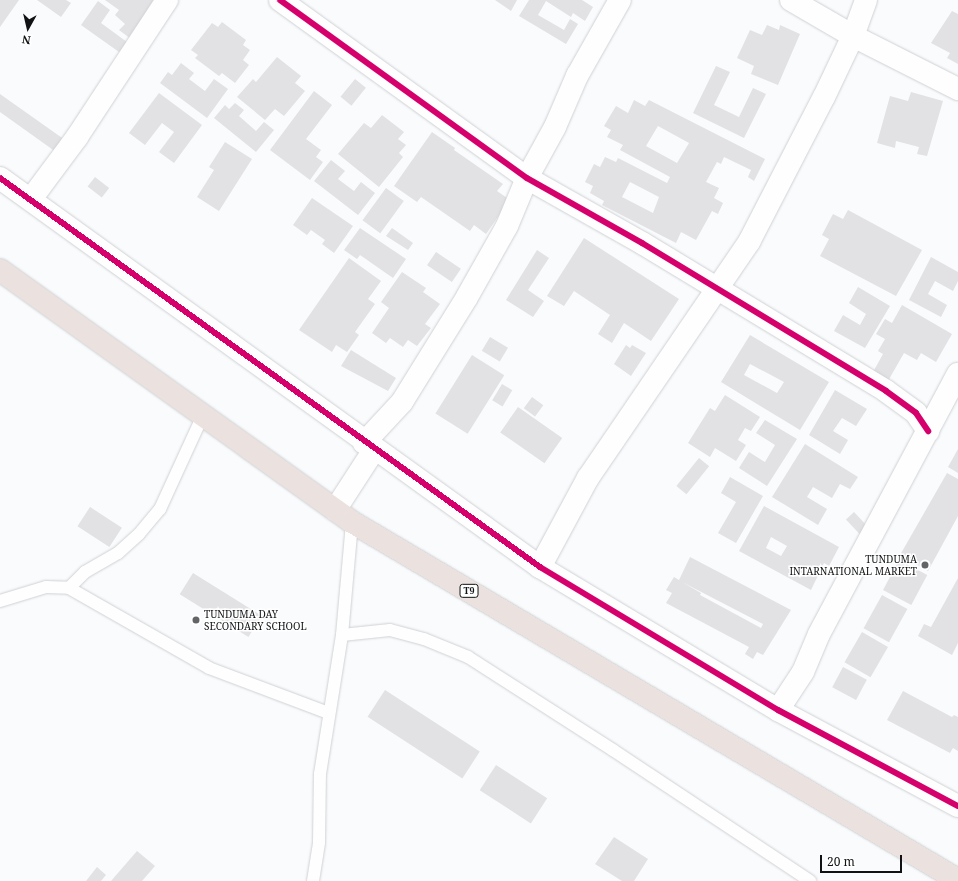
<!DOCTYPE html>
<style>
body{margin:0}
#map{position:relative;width:958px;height:881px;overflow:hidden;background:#f9fbfd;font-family:"Noto Serif",serif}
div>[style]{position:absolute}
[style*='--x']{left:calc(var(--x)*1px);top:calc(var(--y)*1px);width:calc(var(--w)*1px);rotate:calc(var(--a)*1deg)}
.building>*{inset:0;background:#e2e2e5;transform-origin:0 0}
.roads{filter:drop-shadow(0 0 1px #cfd1d3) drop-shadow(0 0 1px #cfd1d3)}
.service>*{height:12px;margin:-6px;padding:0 6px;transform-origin:6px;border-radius:6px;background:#fefeff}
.minor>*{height:22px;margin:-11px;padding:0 11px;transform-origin:11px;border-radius:11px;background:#fefeff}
.trunk>*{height:22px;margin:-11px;padding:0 11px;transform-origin:11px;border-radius:11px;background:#ebe2df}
.cycleway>*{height:6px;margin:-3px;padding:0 3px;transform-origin:3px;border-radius:3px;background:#d6006c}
.dots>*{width:11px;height:11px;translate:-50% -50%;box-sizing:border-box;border:2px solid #fff;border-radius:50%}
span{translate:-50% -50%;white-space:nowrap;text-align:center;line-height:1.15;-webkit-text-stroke:3px #fff;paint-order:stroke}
.shield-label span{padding:1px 3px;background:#fff;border:1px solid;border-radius:3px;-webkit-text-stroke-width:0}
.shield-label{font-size:9px;color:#101214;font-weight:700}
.poi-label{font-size:10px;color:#101214}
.right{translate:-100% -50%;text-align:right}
.left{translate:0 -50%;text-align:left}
.north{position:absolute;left:8px;top:8px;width:40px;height:40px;-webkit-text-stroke:3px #fff;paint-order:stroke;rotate:188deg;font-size:11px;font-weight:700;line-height:16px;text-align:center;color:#101214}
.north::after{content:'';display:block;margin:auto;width:14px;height:18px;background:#101214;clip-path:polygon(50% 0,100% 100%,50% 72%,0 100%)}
.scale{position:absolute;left:820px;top:855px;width:82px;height:18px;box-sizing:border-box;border:2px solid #101214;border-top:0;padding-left:5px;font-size:12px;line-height:14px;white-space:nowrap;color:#101214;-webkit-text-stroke:3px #fff;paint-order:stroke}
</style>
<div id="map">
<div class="building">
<div style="clip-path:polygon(0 0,19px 0,0 27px)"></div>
<div style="clip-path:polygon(37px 0,66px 0,71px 3px,61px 17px)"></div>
<div style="clip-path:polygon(105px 0,161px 0,131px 39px,119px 30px,125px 24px,115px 15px,119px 10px)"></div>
<div style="clip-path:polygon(495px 0,517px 0,511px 11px)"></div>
<div style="clip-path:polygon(529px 0,582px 0,593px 7px,585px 21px,573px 13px,571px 17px,546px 1px,538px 15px,564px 30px,570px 19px,578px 24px,566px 44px,519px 16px)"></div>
<div style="clip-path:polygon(98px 1px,110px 10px,101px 23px,127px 42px,119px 52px,81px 25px)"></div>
<div style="clip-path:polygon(952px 11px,958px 14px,958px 64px,947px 58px,950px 53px,931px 43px)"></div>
<div style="clip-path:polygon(222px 22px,246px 40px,243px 45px,250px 50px,243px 60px,249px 65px,235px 83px,222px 73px,219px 76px,195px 58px,198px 55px,191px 50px,212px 23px,218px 27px)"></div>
<div style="clip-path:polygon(767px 25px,779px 30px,780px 25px,800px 34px,778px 85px,751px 74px,754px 66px,737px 58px,750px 30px,762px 35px)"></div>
<div style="clip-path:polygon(277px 57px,301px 76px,295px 83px,305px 91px,284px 116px,275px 109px,265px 120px,237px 97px,253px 79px,256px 82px)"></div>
<div style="clip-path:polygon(181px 63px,194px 73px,189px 79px,205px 91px,214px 79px,228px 89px,207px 118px,160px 83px,168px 72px,172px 75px)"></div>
<div style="clip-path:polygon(716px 66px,730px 72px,714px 105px,739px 117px,753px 88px,766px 94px,744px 138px,693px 113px)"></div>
<div style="left:355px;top:79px;width:14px;height:23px;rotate:39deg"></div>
<div style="clip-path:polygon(314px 91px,332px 105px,306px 139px,321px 150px,316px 157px,323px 162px,310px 180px,270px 150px)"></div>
<div style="clip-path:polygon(911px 92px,943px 101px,927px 156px,917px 154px,919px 147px,896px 141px,895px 148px,877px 143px,890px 96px,908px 101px)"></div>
<div style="clip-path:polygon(159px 93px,202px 125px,174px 163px,159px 152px,174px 132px,162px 123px,145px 145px,129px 133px)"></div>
<div style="clip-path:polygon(0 94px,65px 140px,56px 152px,0 112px)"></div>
<div style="clip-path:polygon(evenodd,634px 100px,645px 106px,649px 100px,765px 159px,754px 181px,748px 177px,751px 170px,724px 157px,721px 164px,717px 162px,706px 182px,719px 188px,714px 198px,723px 203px,718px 214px,712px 211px,696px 240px,681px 232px,676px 243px,602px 205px,604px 201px,590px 193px,593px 186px,585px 182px,594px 164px,600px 167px,605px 157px,616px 162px,618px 158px,667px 183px,670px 177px,620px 150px,623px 145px,607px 137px,611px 130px,604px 126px,616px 106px,628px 113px,634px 100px,658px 126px,689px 143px,677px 163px,646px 146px,658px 126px,634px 100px,630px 182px,659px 197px,653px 213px,622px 197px,630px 182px)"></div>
<div style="clip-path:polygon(235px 103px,244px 110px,239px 116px,256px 131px,264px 122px,274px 130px,256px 152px,214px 118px,225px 105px,229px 109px)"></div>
<div style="clip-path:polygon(382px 115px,404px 132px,398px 139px,406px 145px,399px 153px,403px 157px,379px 187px,338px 154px,364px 123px,371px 128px)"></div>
<div style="clip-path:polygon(432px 132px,455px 148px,454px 150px,503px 184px,497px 191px,510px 200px,486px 234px,474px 225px,470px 231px,421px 197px,417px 202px,394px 186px)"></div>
<div style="clip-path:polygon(225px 142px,252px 159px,219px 211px,197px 197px,214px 170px,209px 167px)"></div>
<div style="clip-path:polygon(331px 160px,345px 171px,338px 179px,354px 191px,361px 182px,375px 193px,358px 215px,314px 181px)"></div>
<div style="left:95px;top:177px;width:18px;height:12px;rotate:38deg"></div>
<div style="left:386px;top:188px;width:22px;height:40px;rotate:36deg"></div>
<div style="clip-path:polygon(312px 198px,353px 226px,334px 253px,322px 244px,325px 240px,311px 230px,307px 235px,293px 225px)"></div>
<div style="clip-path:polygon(848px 210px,922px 250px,896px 296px,820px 256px,829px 239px,822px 235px,833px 214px,843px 219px)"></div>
<div style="clip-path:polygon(360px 228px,406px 259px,393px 278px,360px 255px,357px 259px,344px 250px)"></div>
<div style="clip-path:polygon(392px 228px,413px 243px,408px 250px,386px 236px)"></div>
<div style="clip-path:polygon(584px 238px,679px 299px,651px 341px,624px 323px,612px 343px,598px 334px,610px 315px,574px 291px,564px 306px,547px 296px)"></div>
<div style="clip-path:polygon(537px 250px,549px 258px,528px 290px,544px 301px,533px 317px,506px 300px)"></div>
<div style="left:436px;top:252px;width:30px;height:16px;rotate:34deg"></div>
<div style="clip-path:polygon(931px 257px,958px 272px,958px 281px,953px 291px,935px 281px,928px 294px,947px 305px,941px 317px,909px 300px)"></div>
<div style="clip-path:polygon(349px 258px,381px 281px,368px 299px,375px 304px,355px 332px,359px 335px,347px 352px,336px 345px,332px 352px,299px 330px)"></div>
<div style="clip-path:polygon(402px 272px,426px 288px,423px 292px,440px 304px,425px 324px,431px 328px,417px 346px,408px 340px,403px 347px,390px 338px,386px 343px,372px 333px,389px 308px,381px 302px)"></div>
<div style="clip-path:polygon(858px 287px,890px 306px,865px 348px,834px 331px,843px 315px,860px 325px,866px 314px,849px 303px)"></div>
<div style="clip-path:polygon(902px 305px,952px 334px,936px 362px,921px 353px,917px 360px,904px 353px,888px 381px,873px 372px,883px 354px,878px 351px,885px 339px,876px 334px,885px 319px,892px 323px)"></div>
<div style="clip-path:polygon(evenodd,750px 335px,829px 382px,800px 430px,721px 382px,750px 335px,750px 364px,784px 382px,777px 393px,744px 375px,750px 364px)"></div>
<div style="left:490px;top:337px;width:21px;height:16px;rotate:31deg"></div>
<div style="clip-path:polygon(626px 345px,630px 348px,632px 345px,646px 353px,631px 376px,614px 364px)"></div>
<div style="clip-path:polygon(351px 350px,396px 378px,388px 391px,341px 366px)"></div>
<div style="left:472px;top:355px;width:38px;height:69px;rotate:32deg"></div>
<div style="left:502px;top:384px;width:12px;height:19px;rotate:31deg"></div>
<div style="clip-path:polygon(835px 390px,867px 409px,856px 426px,842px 418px,833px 431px,848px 440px,840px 454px,809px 435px)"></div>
<div style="clip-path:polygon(725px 395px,760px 417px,751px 431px,745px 428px,738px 440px,746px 445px,736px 461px,715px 448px,710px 457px,688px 443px,710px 408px,715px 411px)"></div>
<div style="left:532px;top:397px;width:14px;height:14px;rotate:36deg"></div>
<div style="left:518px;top:407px;width:54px;height:31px;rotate:35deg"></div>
<div style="clip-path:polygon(765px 420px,797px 439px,767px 486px,739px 468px,749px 452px,765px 462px,775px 445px,756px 433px)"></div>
<div style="clip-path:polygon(805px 444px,858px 477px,850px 489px,840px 484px,832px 498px,813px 487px,807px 497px,827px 509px,818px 525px,772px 497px)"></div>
<div style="clip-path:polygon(958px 449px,958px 473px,948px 467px)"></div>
<div style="left:699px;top:458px;width:13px;height:36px;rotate:39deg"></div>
<div style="clip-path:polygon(947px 473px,958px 479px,958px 516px,928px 571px,900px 555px)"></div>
<div style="clip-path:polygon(730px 477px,763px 496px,736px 543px,718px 533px,736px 502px,721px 493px)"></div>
<div style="clip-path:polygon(evenodd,764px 506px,839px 547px,829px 566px,824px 563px,811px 590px,739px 551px,764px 506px,771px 537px,787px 546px,781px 556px,766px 548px,771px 537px)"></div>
<div style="left:90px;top:507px;width:38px;height:23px;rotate:33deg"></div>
<div style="left:854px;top:512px;width:21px;height:11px;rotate:47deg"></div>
<div style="clip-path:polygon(evenodd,690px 557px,791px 610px,763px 655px,757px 652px,753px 659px,745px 654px,749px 647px,666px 603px,672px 593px,666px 590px,674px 577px,679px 580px,690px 557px,682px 582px,763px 624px,761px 628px,700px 595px,701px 593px,682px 582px)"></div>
<div style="left:899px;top:560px;width:32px;height:34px;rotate:28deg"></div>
<div style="left:193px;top:573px;width:81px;height:25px;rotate:32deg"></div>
<div style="clip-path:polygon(958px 578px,958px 643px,952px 655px,918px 636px,924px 624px,931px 627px)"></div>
<div style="left:882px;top:595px;width:29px;height:38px;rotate:29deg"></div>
<div style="left:862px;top:632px;width:30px;height:35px;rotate:30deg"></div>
<div style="left:843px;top:667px;width:27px;height:23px;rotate:28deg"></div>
<div style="left:385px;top:690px;width:113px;height:32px;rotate:33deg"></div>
<div style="clip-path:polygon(903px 691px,952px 717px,954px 715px,958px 717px,958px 751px,953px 748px,950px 753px,887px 720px)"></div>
<div style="left:496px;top:765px;width:61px;height:30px;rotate:33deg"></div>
<div style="clip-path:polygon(614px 837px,648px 859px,634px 881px,622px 881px,595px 864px)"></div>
<div style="clip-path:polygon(137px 851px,155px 866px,142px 881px,111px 881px)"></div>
<div style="clip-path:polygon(97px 867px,106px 875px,101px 881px,86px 881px)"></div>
</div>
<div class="roads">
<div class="service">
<div style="--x:69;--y:588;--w:23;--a:-45"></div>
<div style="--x:85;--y:572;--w:38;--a:-30"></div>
<div style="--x:118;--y:553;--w:28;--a:-42"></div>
<div style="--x:139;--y:534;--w:33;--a:-50"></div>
<div style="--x:160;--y:509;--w:103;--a:-65.4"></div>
<div style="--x:0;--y:601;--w:48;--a:-16.9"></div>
<div style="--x:46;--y:587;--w:23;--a:2"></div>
<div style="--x:69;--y:588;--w:161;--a:29.7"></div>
<div style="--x:209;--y:668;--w:128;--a:20.6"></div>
<div style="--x:342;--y:635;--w:48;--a:-5.9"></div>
<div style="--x:390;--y:630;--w:35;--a:15"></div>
<div style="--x:424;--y:639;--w:48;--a:22.2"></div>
<div style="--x:468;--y:657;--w:172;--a:32.7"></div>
<div style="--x:613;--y:750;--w:237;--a:33.6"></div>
<div style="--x:313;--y:881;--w:39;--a:-81"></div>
<div style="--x:319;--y:842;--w:68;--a:-89.2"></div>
<div style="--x:320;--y:774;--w:141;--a:-81"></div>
<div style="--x:342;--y:635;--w:113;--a:-84.9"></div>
</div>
<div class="minor">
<div style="--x:280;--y:0;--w:304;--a:35.8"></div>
<div style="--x:527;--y:178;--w:132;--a:29.5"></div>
<div style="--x:642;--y:243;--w:285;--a:31.2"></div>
<div style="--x:886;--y:391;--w:37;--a:36"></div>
<div style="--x:916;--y:413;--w:22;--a:56"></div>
<div style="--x:791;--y:0;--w:72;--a:30.1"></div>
<div style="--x:853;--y:36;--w:118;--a:26.8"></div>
<div style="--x:0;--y:178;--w:666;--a:35.77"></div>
<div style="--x:540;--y:567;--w:278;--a:31"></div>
<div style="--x:778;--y:710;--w:204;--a:28.1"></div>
<div style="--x:31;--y:199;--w:77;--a:-53.4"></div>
<div style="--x:77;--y:137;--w:164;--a:-56.7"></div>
<div style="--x:364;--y:443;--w:56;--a:-47.2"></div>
<div style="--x:402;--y:402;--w:123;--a:-58.2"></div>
<div style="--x:467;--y:297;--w:81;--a:-60.6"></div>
<div style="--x:507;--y:226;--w:52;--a:-67.4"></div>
<div style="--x:527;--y:178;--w:58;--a:-61.2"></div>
<div style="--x:555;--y:127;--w:56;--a:-66.7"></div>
<div style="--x:577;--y:76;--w:87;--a:-60.5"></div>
<div style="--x:335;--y:510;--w:72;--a:-57"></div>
<div style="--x:540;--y:567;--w:101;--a:-61.7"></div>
<div style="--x:588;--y:478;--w:286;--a:-55.7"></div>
<div style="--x:749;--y:242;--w:163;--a:-62.7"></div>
<div style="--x:824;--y:97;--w:68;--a:-64.6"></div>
<div style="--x:853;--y:36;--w:38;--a:-70"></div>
<div style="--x:778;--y:710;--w:45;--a:-56.7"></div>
<div style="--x:803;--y:672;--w:41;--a:-67.2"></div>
<div style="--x:819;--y:634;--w:295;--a:-61.9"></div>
</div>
<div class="trunk">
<div style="--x:0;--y:270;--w:433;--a:35.6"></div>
<div style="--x:352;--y:522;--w:704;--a:30.57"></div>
</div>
</div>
<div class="cycleway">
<div style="--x:280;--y:0;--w:304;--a:35.8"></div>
<div style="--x:527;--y:178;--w:132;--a:29.5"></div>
<div style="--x:642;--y:243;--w:285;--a:31.2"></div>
<div style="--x:886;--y:391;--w:37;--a:36"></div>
<div style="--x:916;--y:413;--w:22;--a:56"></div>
<div style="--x:0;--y:178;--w:666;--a:35.77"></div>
<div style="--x:540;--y:567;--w:278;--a:31"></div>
<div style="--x:778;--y:710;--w:204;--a:28.1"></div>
</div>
<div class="dots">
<div style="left:925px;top:565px;background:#626466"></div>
<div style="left:196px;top:620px;background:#626466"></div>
</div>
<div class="shield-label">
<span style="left:469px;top:591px">T9</span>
</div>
<div class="poi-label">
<span class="right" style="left:917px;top:565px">TUNDUMA<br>INTARNATIONAL MARKET</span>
<span class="left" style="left:204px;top:620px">TUNDUMA DAY<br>SECONDARY SCHOOL</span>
</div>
<div class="north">N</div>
<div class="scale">20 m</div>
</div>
